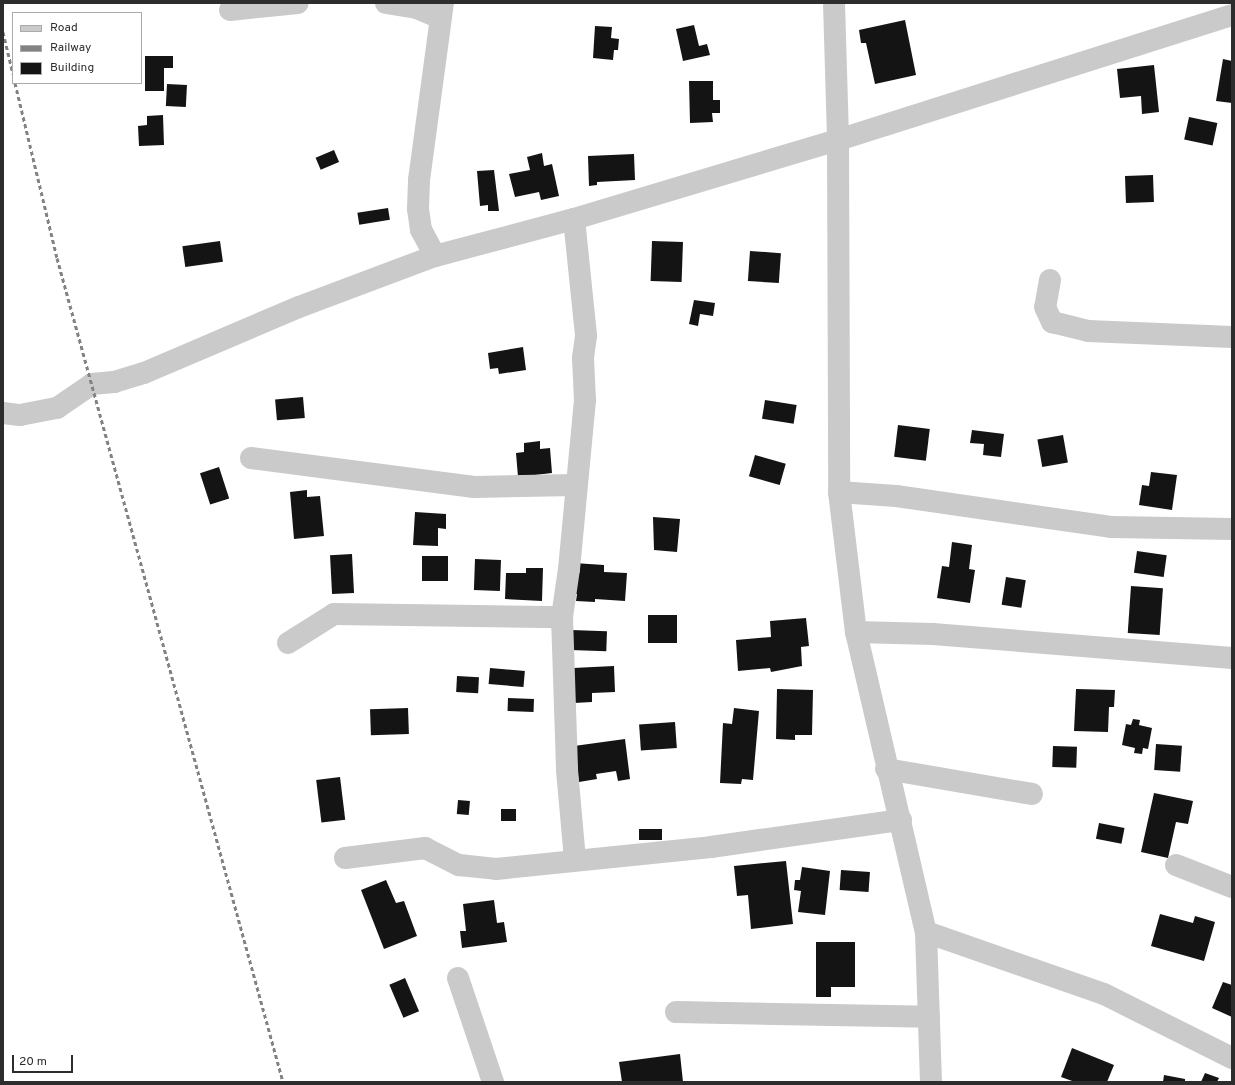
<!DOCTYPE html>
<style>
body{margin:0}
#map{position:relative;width:1235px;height:1085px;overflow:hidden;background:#fff;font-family:Overpass,sans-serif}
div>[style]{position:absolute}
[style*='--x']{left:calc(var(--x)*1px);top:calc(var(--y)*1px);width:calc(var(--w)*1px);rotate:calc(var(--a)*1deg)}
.building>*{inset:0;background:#141414;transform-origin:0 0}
.minor>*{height:22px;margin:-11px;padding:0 11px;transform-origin:11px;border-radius:11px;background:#cacaca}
.rail>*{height:3px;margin-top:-1.5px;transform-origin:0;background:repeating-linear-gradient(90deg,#828282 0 4px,transparent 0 7px)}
span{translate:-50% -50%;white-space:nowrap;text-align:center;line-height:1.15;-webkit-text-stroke:4px #fff;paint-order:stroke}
.frame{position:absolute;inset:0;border:4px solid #2d2d2d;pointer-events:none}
.legend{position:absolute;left:12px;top:12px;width:130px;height:72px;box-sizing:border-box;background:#fff;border:1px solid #ababab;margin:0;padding:5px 7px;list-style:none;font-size:12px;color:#2d2d2d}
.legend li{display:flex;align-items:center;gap:8px;height:20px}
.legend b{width:20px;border:1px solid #ababab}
.scale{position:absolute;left:12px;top:1055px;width:61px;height:18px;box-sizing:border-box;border:2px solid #2d2d2d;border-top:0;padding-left:5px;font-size:12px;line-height:14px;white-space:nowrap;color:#2d2d2d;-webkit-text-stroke:3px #fff;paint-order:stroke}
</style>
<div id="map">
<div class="building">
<div style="clip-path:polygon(905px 20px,916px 75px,875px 84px,866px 43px,861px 43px,859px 30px)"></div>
<div style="clip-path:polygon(694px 25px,699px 46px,707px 44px,710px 55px,683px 61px,676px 29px)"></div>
<div style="clip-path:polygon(595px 26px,612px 27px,611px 38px,619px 39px,618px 50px,614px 50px,613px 60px,593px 58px)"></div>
<div style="clip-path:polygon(145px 56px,173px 56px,173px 68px,164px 68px,164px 91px,145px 91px)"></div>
<div style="clip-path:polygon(1223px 59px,1232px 61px,1232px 103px,1216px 101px)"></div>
<div style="clip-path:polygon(1154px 65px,1159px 112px,1142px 114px,1141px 96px,1120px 98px,1117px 69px)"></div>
<div style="clip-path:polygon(689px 81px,713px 81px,713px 100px,720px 100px,720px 113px,712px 113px,713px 122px,690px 123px)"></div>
<div style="left:167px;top:84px;width:20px;height:22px;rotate:3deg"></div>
<div style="clip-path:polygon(163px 115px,164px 145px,139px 146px,138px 126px,147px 125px,147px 116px)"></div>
<div style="left:1189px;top:117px;width:29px;height:23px;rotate:12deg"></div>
<div style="left:334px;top:150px;width:13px;height:20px;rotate:67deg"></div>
<div style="clip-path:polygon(542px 153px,544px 166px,552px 164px,559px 196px,541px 200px,539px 192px,515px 197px,509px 174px,530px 170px,527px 157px)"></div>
<div style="clip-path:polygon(634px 154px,635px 180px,597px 182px,597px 185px,589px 186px,588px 156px)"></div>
<div style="clip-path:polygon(494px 170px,499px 211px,488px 211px,488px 205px,480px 206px,477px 171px)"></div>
<div style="left:1153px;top:175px;width:27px;height:28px;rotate:88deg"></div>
<div style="left:388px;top:208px;width:12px;height:31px;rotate:81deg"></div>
<div style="left:220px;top:241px;width:21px;height:38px;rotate:82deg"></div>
<div style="left:652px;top:241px;width:31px;height:40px;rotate:2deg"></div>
<div style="left:750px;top:251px;width:31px;height:30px;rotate:4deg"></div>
<div style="clip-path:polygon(694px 300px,715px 303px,713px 316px,700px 314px,698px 326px,689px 324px)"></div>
<div style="clip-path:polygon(523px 347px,526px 370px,499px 374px,498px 368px,490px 369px,488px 353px)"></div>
<div style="left:303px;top:397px;width:21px;height:28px;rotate:85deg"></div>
<div style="left:765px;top:400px;width:32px;height:19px;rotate:9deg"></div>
<div style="left:898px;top:425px;width:32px;height:32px;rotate:7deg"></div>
<div style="clip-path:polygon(972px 430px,1004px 434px,1001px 457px,983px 455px,984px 444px,970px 443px)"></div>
<div style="left:1063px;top:435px;width:28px;height:26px;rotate:80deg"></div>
<div style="clip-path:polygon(540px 441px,540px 449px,550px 448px,552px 473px,518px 477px,516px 453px,524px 452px,524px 443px)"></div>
<div style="left:755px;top:455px;width:32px;height:22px;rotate:16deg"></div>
<div style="left:219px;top:467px;width:33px;height:20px;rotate:72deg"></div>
<div style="clip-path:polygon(1151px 472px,1177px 475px,1172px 510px,1139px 505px,1142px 485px,1149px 486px)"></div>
<div style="clip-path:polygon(307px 490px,307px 497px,320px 496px,324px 536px,294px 539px,290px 492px)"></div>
<div style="clip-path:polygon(415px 512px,446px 514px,446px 529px,438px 528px,438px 546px,413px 545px)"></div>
<div style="clip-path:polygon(653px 517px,680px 519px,677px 552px,654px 550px)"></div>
<div style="clip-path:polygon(952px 542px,972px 545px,969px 569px,975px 570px,970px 603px,937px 598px,942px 566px,949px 567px)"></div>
<div style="left:1137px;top:551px;width:30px;height:22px;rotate:8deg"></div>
<div style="left:352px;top:554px;width:39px;height:22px;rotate:87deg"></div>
<div style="left:422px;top:556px;width:26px;height:25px"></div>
<div style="left:475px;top:559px;width:26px;height:31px;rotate:2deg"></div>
<div style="clip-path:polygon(574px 563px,604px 565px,604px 572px,627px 573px,625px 601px,595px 599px,595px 602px,576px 601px,577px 594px,572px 594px)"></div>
<div style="clip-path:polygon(526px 568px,543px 568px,542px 601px,505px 599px,506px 573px,526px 573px)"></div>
<div style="left:1006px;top:577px;width:20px;height:28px;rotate:9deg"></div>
<div style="left:1131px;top:586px;width:32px;height:47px;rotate:4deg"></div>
<div style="left:648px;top:615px;width:29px;height:28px"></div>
<div style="clip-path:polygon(806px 618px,809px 646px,801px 647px,802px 666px,771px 672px,770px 668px,738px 671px,736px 640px,771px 637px,770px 621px)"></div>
<div style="left:571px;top:630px;width:36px;height:20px;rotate:2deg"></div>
<div style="clip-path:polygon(614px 666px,615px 692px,592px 693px,592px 702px,574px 703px,573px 668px)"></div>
<div style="left:490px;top:668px;width:35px;height:16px;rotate:5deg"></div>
<div style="left:457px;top:676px;width:22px;height:16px;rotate:3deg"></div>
<div style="clip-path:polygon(777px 689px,813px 690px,812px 735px,795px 735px,795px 740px,776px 739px)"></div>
<div style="clip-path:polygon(1076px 689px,1115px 690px,1114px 707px,1109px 707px,1108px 732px,1074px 731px)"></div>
<div style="left:508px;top:698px;width:26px;height:13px;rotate:2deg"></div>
<div style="left:408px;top:708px;width:26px;height:38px;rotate:88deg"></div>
<div style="clip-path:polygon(734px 708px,759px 711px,753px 780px,742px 779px,741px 784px,720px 783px,723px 723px,732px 724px)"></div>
<div style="clip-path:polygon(1133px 719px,1140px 720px,1139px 725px,1152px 728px,1148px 749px,1143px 748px,1142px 754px,1134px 753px,1135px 748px,1122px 745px,1126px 724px,1131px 725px)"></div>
<div style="left:675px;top:722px;width:26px;height:36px;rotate:86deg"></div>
<div style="clip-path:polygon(625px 739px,630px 779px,618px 781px,616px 771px,596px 774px,597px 779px,579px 782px,574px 746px)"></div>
<div style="left:1156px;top:744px;width:26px;height:26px;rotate:4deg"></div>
<div style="left:1053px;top:746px;width:24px;height:21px;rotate:2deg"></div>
<div style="left:340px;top:777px;width:43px;height:24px;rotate:83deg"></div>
<div style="clip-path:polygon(1154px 793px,1193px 801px,1188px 824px,1176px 822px,1168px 858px,1141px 852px)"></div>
<div style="left:458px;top:800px;width:12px;height:14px;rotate:5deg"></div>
<div style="left:501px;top:809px;width:15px;height:12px"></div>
<div style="left:1099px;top:823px;width:26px;height:16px;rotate:11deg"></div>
<div style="left:662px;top:829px;width:11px;height:23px;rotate:90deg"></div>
<div style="clip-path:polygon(786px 861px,793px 924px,751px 929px,748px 895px,737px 896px,734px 866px)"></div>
<div style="clip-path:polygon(802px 867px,830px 871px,825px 915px,798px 912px,801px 891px,794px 890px,795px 880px,800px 880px)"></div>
<div style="left:841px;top:870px;width:29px;height:20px;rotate:4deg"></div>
<div style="clip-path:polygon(386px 880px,396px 903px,404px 901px,417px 936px,384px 949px,361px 890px)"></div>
<div style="clip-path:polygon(494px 900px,497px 923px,504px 922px,507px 942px,462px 948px,460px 931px,466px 931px,463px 904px)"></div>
<div style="clip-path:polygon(1160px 914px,1193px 923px,1195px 916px,1215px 922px,1204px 961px,1151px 946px)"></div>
<div style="clip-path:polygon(816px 942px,855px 942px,855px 987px,831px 987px,831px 997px,816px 997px)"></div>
<div style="left:405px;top:978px;width:36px;height:17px;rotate:67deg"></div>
<div style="clip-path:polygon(1223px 982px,1232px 985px,1232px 1017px,1212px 1008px)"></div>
<div style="clip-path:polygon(1072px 1048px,1114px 1065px,1107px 1082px,1075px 1082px,1061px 1077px)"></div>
<div style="clip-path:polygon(680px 1054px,683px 1082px,622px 1082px,619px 1062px)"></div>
<div style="clip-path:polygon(1205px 1073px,1219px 1078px,1217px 1082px,1201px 1082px)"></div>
<div style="clip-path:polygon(1164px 1075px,1185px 1079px,1185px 1082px,1163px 1082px)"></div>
</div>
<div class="minor">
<div style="--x:386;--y:3;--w:31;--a:9"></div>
<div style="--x:417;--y:8;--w:25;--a:23"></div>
<div style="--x:834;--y:3;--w:137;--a:88.3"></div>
<div style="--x:838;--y:140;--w:352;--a:89.8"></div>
<div style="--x:839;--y:492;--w:141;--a:83.1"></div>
<div style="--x:856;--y:632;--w:308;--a:76.9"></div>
<div style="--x:926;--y:932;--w:150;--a:88.1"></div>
<div style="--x:230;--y:10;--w:68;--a:-5.9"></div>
<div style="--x:574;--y:219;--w:98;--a:84.1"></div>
<div style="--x:584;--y:316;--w:20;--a:84"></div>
<div style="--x:586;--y:336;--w:22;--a:98"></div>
<div style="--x:583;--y:358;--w:42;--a:87.3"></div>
<div style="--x:585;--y:400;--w:170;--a:95.4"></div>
<div style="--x:569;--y:569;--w:49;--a:98.3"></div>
<div style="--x:562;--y:617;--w:153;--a:88.1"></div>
<div style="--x:567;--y:770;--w:90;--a:84.9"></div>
<div style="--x:435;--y:256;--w:30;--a:-118"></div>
<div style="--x:421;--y:230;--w:21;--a:-98"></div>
<div style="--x:418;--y:209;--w:29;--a:-88"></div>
<div style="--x:419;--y:180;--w:179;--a:-82.3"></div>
<div style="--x:1050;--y:280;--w:27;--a:100"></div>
<div style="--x:1045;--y:307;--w:17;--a:65"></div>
<div style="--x:1052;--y:322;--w:37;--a:14"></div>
<div style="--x:1088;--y:331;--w:144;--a:2.4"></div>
<div style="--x:3;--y:413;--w:17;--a:7"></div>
<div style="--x:20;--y:415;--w:38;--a:-11"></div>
<div style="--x:57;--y:408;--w:42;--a:-34.4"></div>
<div style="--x:92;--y:384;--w:22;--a:-5"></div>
<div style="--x:114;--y:382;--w:31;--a:-17"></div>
<div style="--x:144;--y:373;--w:168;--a:-23.1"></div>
<div style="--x:299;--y:307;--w:145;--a:-20.6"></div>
<div style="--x:435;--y:256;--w:144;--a:-14.9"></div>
<div style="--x:574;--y:219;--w:276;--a:-16.7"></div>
<div style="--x:838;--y:140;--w:413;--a:-17.6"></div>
<div style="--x:251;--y:458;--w:225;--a:7.4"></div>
<div style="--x:474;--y:487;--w:102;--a:-1.1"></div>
<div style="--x:839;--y:492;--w:57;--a:4"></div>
<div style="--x:896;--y:496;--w:217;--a:8.2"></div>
<div style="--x:1111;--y:527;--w:121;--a:0.9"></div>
<div style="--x:856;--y:632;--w:77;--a:1.5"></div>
<div style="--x:933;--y:634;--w:300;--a:4.6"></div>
<div style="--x:288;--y:643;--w:54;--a:-32.2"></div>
<div style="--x:334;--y:614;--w:228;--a:0.8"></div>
<div style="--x:886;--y:769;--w:148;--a:9.7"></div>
<div style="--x:345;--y:858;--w:81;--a:-7.1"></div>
<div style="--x:425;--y:848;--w:38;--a:27"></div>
<div style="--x:459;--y:865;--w:37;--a:6"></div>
<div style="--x:496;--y:869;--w:216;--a:-5.8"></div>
<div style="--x:711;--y:847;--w:192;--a:-8.1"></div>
<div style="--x:1176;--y:865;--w:60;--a:21.4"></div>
<div style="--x:926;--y:932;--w:188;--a:19.2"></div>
<div style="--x:1104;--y:994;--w:143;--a:26.6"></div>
<div style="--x:458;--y:978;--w:110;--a:71.4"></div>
<div style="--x:676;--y:1012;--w:253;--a:1.1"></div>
</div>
<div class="rail">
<div style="--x:3;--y:32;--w:43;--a:76.6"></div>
<div style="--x:15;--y:83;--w:180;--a:76.5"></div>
<div style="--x:57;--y:258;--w:854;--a:74.66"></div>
</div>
<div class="frame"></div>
<ul class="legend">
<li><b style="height:5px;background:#cacaca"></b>Road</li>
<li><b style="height:5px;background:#828282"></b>Railway</li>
<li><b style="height:11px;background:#141414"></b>Building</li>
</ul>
<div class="scale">20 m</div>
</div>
